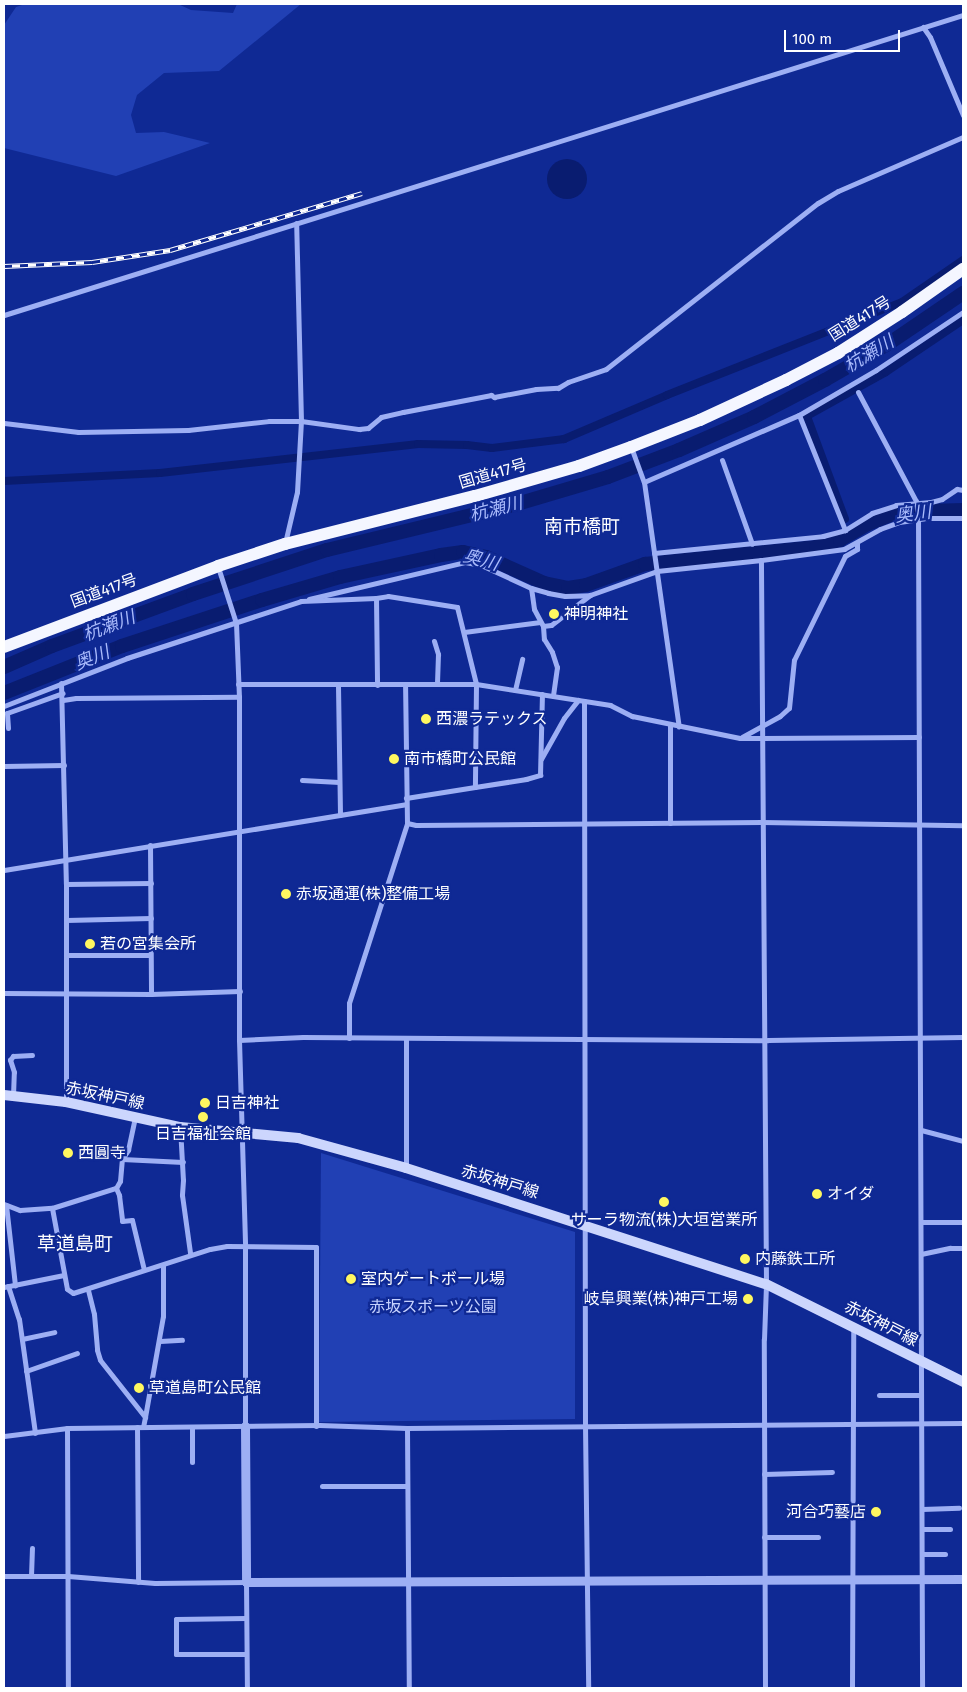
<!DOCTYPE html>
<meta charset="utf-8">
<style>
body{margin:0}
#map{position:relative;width:967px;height:1692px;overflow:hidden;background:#0f2994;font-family:"Fira Sans","Noto Sans JP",sans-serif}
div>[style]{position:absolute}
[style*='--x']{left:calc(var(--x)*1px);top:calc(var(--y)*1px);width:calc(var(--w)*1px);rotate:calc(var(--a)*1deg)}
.green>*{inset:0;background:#2140b4}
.water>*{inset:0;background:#091c70}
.round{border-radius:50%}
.canal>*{height:8px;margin:-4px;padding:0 4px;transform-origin:4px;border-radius:4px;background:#091c70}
.river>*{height:14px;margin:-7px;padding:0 7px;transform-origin:7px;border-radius:7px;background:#091c70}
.minor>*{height:5px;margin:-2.5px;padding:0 2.5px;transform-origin:2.5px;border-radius:2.5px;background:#9daff4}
.tertiary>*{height:9px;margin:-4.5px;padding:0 4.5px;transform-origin:4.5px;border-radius:4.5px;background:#9daff4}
.secondary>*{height:10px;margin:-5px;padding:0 5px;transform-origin:5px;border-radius:5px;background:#ccd6fd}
.trunk>*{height:12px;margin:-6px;padding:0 6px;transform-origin:6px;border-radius:6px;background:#f4f6ff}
.rail>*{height:4.5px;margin-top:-2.25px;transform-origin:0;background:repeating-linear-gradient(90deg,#0f2994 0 8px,#fff 0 16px);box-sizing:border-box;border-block:1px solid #fff}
.dots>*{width:14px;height:14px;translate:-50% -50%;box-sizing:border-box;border:2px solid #0f2994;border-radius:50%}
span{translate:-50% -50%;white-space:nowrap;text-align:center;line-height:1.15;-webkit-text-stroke:4.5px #0f2994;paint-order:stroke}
.street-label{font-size:16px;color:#fff}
.poi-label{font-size:16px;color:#fff}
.left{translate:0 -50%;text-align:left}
.right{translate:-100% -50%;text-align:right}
.park-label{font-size:16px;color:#c5d1fe}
.water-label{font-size:18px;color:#a9bafb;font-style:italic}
.quarter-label{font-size:19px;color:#fff}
.frame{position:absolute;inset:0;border:5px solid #fff;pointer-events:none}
.scale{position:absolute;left:784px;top:30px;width:116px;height:22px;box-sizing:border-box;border:2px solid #fff;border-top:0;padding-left:6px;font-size:15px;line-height:18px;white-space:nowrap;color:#fff;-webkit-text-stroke:4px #0f2994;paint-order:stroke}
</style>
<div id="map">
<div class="green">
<div style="clip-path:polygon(25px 4px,178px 4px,191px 10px,233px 13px,237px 4px,301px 4px,219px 71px,164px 73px,137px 95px,131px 115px,136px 133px,164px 132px,210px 143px,116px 176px,4px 148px,4px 25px,16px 7px)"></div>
<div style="clip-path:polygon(321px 1153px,575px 1232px,575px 1419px,319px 1422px)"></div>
</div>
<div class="water">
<div class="round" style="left:547px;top:159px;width:40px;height:40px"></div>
</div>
<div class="canal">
<div style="--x:4;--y:481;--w:156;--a:-2.9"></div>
<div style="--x:160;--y:473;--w:260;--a:-6.4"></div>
<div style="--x:418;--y:444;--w:49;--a:1.2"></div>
<div style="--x:467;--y:445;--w:25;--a:7"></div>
<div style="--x:492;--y:448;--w:73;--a:-7.1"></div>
<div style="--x:564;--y:439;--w:112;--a:-23.1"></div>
<div style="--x:667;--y:395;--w:253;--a:-21.6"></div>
<div style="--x:902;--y:302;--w:74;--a:-34.5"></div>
<div style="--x:845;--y:519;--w:110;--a:-110.3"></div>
<div style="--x:807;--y:416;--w:90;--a:-29.1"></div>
<div style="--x:886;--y:372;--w:93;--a:-34"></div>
</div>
<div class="river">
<div style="--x:4;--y:667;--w:52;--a:-23.6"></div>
<div style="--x:52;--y:646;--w:150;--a:-20.2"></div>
<div style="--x:193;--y:594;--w:141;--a:-18.2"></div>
<div style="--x:327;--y:550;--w:195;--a:-13.6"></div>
<div style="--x:517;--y:504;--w:95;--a:-16.5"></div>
<div style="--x:608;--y:477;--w:76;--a:-20.8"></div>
<div style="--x:679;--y:450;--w:82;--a:-23.7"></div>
<div style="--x:754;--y:417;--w:80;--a:-27.5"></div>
<div style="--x:825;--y:380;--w:76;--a:-29.9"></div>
<div style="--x:891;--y:342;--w:87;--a:-34.2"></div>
<div style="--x:4;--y:693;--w:127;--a:-21.7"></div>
<div style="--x:122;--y:646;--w:147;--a:-18.2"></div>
<div style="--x:262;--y:600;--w:81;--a:-16.4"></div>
<div style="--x:340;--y:577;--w:103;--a:-12.3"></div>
<div style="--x:441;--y:555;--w:22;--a:-8"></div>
<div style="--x:463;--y:552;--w:24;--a:12"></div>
<div style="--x:486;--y:557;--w:64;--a:24.1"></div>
<div style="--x:544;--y:583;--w:25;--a:12"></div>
<div style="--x:568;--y:588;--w:18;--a:-9"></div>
<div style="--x:586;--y:585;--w:63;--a:-19.6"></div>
<div style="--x:645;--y:564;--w:172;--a:-5.7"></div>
<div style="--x:816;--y:547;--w:25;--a:-16"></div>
<div style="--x:840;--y:540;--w:32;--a:-30"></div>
<div style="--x:868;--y:524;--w:31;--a:-22"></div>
<div style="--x:897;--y:512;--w:66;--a:-1.7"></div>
</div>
<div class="minor">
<div style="--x:923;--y:27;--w:12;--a:55"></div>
<div style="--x:930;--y:37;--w:85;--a:67.1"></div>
<div style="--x:4;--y:315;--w:1005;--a:-17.37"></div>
<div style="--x:858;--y:392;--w:123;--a:62"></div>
<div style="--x:916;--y:501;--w:16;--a:83"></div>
<div style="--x:918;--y:517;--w:1171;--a:89.8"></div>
<div style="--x:799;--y:415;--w:124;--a:68.2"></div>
<div style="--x:4;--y:423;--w:75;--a:6.9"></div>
<div style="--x:78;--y:432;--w:110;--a:-1"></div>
<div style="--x:188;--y:430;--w:81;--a:-6.3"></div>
<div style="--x:269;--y:421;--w:32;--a:0"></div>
<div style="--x:301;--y:421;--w:59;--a:7.9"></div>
<div style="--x:359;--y:429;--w:9;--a:-6"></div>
<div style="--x:368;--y:428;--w:17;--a:-40"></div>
<div style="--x:381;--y:417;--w:23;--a:-13"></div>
<div style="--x:403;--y:412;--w:90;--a:-10.9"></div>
<div style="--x:491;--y:395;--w:4;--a:34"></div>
<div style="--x:494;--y:397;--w:43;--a:-10.8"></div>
<div style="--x:536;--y:389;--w:22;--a:-3"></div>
<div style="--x:558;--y:388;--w:12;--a:-31"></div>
<div style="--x:568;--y:382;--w:40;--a:-18.9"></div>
<div style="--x:606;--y:369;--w:269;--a:-38.1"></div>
<div style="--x:818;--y:203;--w:23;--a:-31"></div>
<div style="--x:838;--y:191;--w:136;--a:-23.4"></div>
<div style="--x:631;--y:447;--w:37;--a:70"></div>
<div style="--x:644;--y:482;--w:247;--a:81.9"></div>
<div style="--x:722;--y:460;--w:89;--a:70.3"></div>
<div style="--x:644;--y:482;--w:169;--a:-23.4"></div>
<div style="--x:799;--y:415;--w:89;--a:-30.3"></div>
<div style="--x:876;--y:370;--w:105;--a:-33.7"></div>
<div style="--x:285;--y:543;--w:52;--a:-76.8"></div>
<div style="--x:297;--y:492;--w:71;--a:-86.8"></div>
<div style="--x:301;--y:421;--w:198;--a:-91.4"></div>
<div style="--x:654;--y:553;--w:170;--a:-5.7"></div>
<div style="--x:823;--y:536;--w:23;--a:-15"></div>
<div style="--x:845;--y:530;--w:32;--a:-32"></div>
<div style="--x:872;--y:513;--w:25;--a:-18"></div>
<div style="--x:896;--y:505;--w:35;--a:-5"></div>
<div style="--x:931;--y:502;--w:11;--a:-15"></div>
<div style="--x:942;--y:499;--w:18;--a:-34"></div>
<div style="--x:957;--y:489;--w:6;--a:9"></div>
<div style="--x:218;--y:567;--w:59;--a:72.2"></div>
<div style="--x:236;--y:623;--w:74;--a:87.7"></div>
<div style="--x:239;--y:697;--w:343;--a:90"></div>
<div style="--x:239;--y:1040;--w:207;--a:88.3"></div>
<div style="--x:245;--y:1247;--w:179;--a:90"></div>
<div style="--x:590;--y:595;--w:71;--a:-19.7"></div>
<div style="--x:657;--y:571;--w:105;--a:-6"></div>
<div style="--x:376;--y:598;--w:12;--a:-9"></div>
<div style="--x:388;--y:596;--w:70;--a:9.1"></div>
<div style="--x:457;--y:607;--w:79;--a:76.1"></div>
<div style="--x:476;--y:684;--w:103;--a:90.6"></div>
<div style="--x:475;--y:787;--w:70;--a:170.9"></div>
<div style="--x:309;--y:599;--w:160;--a:-13.3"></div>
<div style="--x:465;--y:562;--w:16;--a:11"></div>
<div style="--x:481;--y:565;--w:55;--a:24.7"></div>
<div style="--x:531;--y:588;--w:18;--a:16"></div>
<div style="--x:548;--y:593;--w:17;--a:10"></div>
<div style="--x:565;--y:596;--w:25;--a:-2"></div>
<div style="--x:590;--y:595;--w:49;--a:142.4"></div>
<div style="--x:551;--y:625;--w:8;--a:173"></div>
<div style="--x:543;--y:626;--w:19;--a:-118"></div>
<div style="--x:534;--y:609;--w:21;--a:-98"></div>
<div style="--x:543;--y:626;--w:13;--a:86"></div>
<div style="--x:544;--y:639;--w:15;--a:58"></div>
<div style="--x:552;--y:652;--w:16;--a:72"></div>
<div style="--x:557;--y:667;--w:29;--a:98"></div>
<div style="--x:464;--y:632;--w:77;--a:-7.5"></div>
<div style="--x:434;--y:641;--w:14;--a:73"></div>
<div style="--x:438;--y:654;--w:30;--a:92"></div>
<div style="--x:61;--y:683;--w:201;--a:88.6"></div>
<div style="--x:66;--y:884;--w:218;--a:90"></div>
<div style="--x:238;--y:684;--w:238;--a:0"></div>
<div style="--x:476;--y:684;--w:136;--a:8.9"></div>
<div style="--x:610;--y:705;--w:25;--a:27"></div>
<div style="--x:632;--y:716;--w:110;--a:11.5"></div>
<div style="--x:740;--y:738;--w:179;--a:-0.3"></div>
<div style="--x:338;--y:686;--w:129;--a:89.1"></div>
<div style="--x:515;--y:690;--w:32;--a:-77"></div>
<div style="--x:63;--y:700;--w:13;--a:-9"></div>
<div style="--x:76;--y:698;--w:163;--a:-0.4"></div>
<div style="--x:584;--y:701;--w:724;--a:89.92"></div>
<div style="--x:585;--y:1425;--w:263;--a:89.3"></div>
<div style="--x:4;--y:706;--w:132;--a:-21.3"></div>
<div style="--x:127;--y:658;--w:183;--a:-18.1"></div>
<div style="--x:301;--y:601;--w:75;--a:-2.3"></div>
<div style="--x:376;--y:598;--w:87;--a:89.3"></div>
<div style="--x:8;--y:728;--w:15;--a:-94"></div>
<div style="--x:7;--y:713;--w:59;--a:-19.7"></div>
<div style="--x:742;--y:737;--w:43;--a:-28.9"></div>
<div style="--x:780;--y:716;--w:12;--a:-42"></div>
<div style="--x:789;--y:708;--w:48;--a:-84.1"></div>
<div style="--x:794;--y:660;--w:116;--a:-63.9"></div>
<div style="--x:845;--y:556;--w:14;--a:-30"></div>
<div style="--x:857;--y:549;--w:6;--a:-90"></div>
<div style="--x:541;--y:759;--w:47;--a:-60.7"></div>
<div style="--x:564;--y:718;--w:23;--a:-52"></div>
<div style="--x:4;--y:766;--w:60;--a:-1"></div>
<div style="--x:302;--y:780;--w:37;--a:3"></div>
<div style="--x:475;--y:787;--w:52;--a:-8.9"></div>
<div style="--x:526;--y:779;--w:15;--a:-16"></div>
<div style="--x:540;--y:775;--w:81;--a:-88.6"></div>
<div style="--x:407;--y:823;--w:9;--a:13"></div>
<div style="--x:416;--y:825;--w:346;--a:-0.5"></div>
<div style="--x:762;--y:822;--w:201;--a:0.9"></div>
<div style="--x:670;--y:823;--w:98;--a:-90"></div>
<div style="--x:150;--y:845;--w:149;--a:89.6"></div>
<div style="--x:4;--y:870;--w:407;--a:-9.3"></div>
<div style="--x:66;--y:884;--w:85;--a:-0.7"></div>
<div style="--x:66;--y:920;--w:85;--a:-1.3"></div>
<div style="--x:66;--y:955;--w:84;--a:0"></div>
<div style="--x:4;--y:993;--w:147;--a:0.4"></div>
<div style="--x:151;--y:994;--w:89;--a:-1.9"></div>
<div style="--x:349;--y:1038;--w:35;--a:-90"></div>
<div style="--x:349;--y:1003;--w:189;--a:-72.1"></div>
<div style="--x:407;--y:823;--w:139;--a:-90.8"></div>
<div style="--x:239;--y:1040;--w:64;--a:-2.7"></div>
<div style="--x:303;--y:1037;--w:465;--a:0.4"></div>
<div style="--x:768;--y:1040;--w:195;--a:-0.9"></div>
<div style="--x:13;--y:1096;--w:24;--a:-88"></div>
<div style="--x:14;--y:1072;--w:13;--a:-108"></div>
<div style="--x:10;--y:1060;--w:5;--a:-53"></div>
<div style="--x:13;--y:1056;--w:19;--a:-3"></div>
<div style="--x:180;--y:1127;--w:53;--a:86.8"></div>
<div style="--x:183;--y:1180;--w:15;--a:94"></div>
<div style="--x:182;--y:1195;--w:59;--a:82.1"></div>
<div style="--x:921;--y:1130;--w:43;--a:14.7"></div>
<div style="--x:122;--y:1159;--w:61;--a:2.8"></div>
<div style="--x:406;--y:1168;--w:130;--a:-90"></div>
<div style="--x:116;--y:1188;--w:8;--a:67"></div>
<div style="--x:119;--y:1195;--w:26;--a:83"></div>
<div style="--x:122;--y:1221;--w:10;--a:-6"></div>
<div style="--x:132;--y:1220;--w:51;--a:76.5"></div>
<div style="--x:4;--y:1204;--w:17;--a:21"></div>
<div style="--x:20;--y:1210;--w:32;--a:-4"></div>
<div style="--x:52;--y:1208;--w:67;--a:-17.4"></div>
<div style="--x:116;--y:1188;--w:8;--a:-60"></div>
<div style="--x:120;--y:1181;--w:22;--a:-85"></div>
<div style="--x:122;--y:1159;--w:11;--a:-56"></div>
<div style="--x:128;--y:1150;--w:33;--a:-78"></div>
<div style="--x:6;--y:1205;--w:81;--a:83.6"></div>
<div style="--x:52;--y:1208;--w:82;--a:79.5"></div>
<div style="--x:67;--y:1289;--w:7;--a:34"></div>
<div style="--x:73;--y:1293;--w:144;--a:-17.8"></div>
<div style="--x:210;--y:1249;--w:17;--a:-10"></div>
<div style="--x:227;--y:1246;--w:89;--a:0.6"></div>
<div style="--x:316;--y:1247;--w:179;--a:90"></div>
<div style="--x:921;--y:1222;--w:42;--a:0"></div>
<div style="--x:921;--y:1254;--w:30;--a:-12"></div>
<div style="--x:950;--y:1248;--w:13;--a:0"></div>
<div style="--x:8;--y:1286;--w:35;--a:72"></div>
<div style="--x:19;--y:1319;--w:115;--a:82"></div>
<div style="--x:4;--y:1287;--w:61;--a:-11.3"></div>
<div style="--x:88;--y:1290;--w:25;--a:76"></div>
<div style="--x:94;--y:1314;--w:36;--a:85"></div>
<div style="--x:97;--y:1350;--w:10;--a:73"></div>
<div style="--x:100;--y:1360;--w:73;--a:51.7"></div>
<div style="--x:145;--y:1417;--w:10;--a:101"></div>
<div style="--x:22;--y:1339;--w:33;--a:-12"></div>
<div style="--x:160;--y:1341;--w:22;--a:-3"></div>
<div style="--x:26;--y:1371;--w:54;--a:-19.4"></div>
<div style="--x:150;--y:1385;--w:33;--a:-5"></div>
<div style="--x:879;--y:1395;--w:42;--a:0"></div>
<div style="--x:145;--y:1417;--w:103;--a:-79.9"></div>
<div style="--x:163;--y:1316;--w:51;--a:-90"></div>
<div style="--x:137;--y:1427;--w:155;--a:89.6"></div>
<div style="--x:67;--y:1428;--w:260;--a:89.8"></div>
<div style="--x:407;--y:1428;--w:260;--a:89.6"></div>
<div style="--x:4;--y:1436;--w:64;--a:-7.2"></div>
<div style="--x:67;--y:1428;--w:252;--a:-0.7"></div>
<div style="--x:319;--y:1425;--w:88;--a:2"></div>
<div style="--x:407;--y:1428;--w:556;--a:-0.52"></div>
<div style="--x:192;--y:1462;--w:35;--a:-90"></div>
<div style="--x:764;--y:1474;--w:68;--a:-1.7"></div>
<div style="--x:322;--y:1486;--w:85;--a:0"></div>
<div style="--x:922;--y:1509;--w:37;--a:-2"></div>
<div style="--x:922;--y:1529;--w:28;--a:0"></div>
<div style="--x:764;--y:1537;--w:54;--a:0"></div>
<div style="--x:922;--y:1554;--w:23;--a:0"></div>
<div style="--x:4;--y:1576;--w:64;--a:0"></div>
<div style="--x:68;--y:1576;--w:87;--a:4.6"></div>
<div style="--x:155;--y:1583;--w:91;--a:-0.6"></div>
<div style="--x:246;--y:1582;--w:106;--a:89.5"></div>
<div style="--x:31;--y:1576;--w:28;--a:-88"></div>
<div style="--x:246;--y:1618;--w:70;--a:179.2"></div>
<div style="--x:176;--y:1619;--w:35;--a:90"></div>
<div style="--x:176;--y:1654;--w:70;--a:0"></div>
<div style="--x:765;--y:1688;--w:349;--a:-90.2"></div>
<div style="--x:764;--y:1339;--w:55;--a:-87.9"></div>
<div style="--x:766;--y:1284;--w:724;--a:-90.4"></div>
<div style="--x:761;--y:560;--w:84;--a:-7.5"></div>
<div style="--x:844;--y:549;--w:41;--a:-29.1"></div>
<div style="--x:880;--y:529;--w:20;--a:-20"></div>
<div style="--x:899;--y:522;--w:28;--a:-8"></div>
<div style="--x:927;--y:518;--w:36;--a:0"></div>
<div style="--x:852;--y:1688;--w:362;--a:-89.8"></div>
</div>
<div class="tertiary">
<div style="--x:245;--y:1426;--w:156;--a:89.6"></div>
<div style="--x:246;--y:1582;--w:717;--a:-0.24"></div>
</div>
<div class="secondary">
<div style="--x:4;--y:1095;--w:62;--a:6.4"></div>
<div style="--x:66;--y:1102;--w:117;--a:12.4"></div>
<div style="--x:180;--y:1127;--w:119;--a:5.3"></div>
<div style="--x:298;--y:1138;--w:112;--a:15.5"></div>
<div style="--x:406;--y:1168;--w:378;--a:17.9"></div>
<div style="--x:766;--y:1284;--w:220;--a:26.4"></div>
</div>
<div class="trunk">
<div style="--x:4;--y:647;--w:229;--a:-20.7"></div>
<div style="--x:218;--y:566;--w:71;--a:-18.2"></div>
<div style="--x:285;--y:544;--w:196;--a:-14.2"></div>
<div style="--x:475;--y:496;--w:108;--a:-16.1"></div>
<div style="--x:579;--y:466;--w:55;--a:-20.1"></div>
<div style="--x:631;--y:447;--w:74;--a:-21.4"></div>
<div style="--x:700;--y:420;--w:95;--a:-24.9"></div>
<div style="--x:786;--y:380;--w:59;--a:-27.4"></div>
<div style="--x:838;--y:353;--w:76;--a:-32.6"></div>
<div style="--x:902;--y:312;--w:75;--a:-35.2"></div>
</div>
<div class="rail">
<div style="--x:4;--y:266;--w:88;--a:-2.6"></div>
<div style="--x:92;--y:262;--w:79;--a:-8.7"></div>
<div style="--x:170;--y:250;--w:200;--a:-16.5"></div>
</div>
<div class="dots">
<div style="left:554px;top:614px;background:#fff760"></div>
<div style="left:426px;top:719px;background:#fff760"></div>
<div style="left:394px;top:759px;background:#fff760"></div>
<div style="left:286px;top:894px;background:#fff760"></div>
<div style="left:90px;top:944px;background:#fff760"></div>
<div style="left:205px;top:1103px;background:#fff760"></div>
<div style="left:203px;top:1117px;background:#fff760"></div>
<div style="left:68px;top:1153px;background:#fff760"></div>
<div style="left:817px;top:1194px;background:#fff760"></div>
<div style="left:664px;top:1202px;background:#fff760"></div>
<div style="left:745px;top:1259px;background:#fff760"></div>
<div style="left:351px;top:1279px;background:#fff760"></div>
<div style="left:748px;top:1299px;background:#fff760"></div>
<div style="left:139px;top:1388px;background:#fff760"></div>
<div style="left:876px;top:1512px;background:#fff760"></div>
</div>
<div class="street-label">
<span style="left:860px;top:319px;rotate:-32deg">国道417号</span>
<span style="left:493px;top:474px;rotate:-16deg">国道417号</span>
<span style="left:104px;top:591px;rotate:-20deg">国道417号</span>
<span style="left:105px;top:1096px;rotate:12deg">赤坂神戸線</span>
<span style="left:500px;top:1182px;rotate:17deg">赤坂神戸線</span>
<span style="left:881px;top:1324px;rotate:27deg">赤坂神戸線</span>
</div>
<div class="poi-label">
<span class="left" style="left:564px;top:614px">神明神社</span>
<span class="left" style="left:436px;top:719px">西濃ラテックス</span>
<span class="left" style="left:404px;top:759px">南市橋町公民館</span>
<span class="left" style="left:296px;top:894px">赤坂通運(株)整備工場</span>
<span class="left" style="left:100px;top:944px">若の宮集会所</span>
<span class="left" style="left:215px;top:1103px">日吉神社</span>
<span style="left:203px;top:1134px">日吉福祉会館</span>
<span class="left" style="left:78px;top:1153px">西圓寺</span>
<span class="left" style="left:827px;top:1194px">オイダ</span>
<span style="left:664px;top:1220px">サーラ物流(株)大垣営業所</span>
<span class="left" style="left:755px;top:1259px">内藤鉄工所</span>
<span class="left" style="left:361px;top:1279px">室内ゲートボール場</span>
<span class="right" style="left:738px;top:1299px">岐阜興業(株)神戸工場</span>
<span class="left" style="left:149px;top:1388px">草道島町公民館</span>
<span class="right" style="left:866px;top:1512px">河合巧藝店</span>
</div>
<div class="park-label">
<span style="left:433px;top:1307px">赤坂スポーツ公園</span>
</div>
<div class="water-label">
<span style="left:869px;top:354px;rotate:-31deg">杭瀬川</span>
<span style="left:496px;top:509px;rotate:-14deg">杭瀬川</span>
<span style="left:913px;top:514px;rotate:-7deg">奥川</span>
<span style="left:481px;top:560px;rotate:15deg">奥川</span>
<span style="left:109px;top:626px;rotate:-21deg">杭瀬川</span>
<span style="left:92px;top:658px;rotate:-22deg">奥川</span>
</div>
<div class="quarter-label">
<span style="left:582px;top:527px">南市橋町</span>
<span style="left:75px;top:1244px">草道島町</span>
</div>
<div class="frame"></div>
<div class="scale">100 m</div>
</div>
